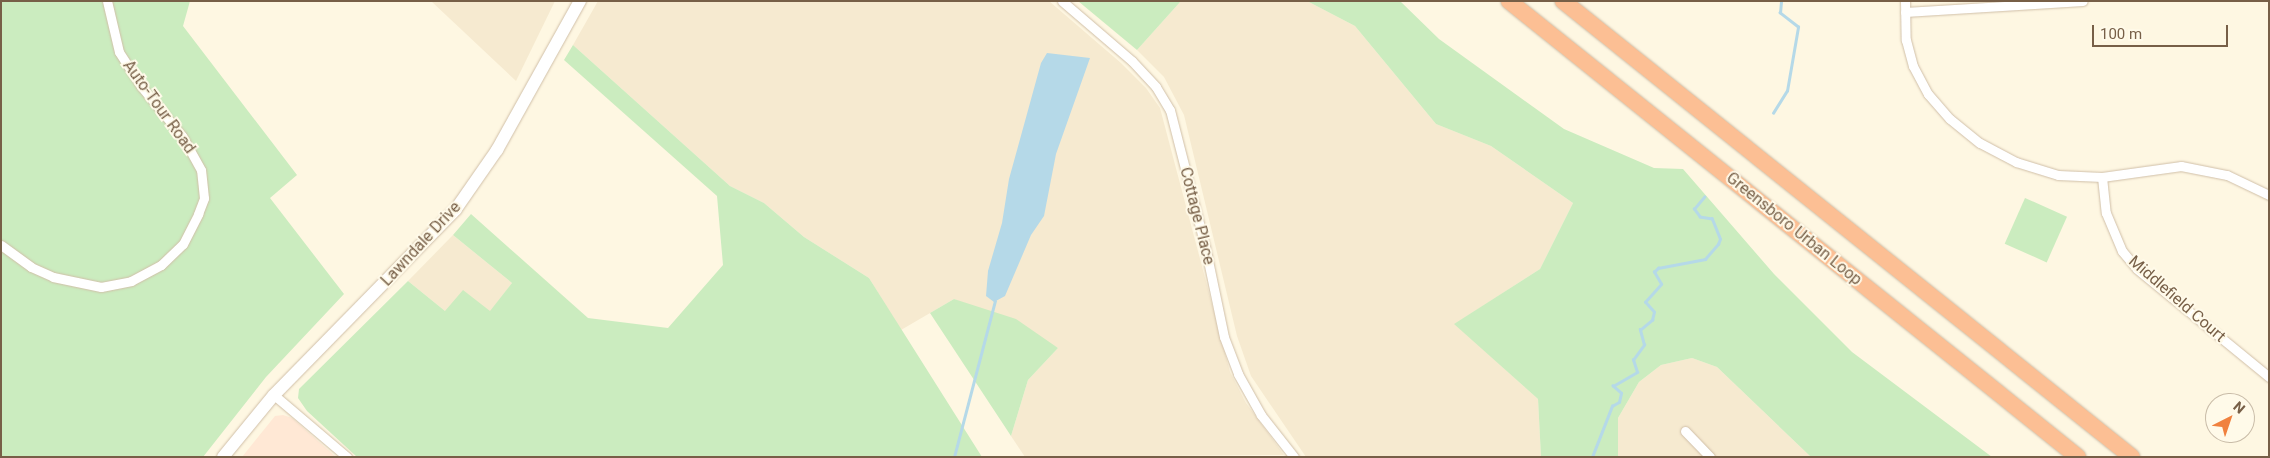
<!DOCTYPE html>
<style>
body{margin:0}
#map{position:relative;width:2270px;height:458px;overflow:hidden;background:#fef7e2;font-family:Roboto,sans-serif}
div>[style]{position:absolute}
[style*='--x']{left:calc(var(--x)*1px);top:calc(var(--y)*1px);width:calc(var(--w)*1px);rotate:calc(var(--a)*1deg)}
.residential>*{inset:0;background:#f6ead0}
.commercial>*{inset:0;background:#ffe8d5}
.green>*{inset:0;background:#cbecbf;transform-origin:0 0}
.water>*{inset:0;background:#b5d9e8}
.stream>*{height:2.5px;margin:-1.25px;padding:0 1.25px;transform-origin:1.25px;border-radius:1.25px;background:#b5d9e8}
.roads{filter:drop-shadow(0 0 1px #d0bfa8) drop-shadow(0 0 1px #d0bfa8)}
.minor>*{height:9px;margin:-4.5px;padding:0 4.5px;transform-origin:4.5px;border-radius:4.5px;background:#fff}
.secondary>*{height:12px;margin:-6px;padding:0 6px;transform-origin:6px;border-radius:6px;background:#fff}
.motorway>*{height:16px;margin:-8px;padding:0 8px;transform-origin:8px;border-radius:8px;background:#fcbf94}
span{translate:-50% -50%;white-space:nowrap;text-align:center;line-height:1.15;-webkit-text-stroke:4px #fffae9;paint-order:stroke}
.street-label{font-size:16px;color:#775f47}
.frame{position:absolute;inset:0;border:2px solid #775f47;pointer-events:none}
.north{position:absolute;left:2205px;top:393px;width:50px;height:50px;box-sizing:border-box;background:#fffae9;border:1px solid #c9bca8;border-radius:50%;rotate:41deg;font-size:14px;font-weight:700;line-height:20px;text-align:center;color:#775f47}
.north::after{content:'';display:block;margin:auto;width:18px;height:22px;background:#f0813e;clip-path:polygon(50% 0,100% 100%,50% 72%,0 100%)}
.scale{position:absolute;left:2092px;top:25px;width:136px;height:22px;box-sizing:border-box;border:2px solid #775f47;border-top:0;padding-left:6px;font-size:15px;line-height:18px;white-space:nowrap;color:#775f47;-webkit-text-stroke:4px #fffae9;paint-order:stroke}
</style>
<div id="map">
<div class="residential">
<div style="clip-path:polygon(431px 1px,555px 1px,516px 81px)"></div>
<div style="clip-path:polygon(598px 1px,1049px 1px,1121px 63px,1146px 88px,1160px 108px,1230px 372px,1246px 403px,1284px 455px,1025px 457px,1011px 436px,1028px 380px,1058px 348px,954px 299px,901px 330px,869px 278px,804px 237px,764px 203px,730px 186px,573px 45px)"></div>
<div style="clip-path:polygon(1181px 1px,1307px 1px,1355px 26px,1436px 124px,1491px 146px,1573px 203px,1540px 269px,1455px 324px,1538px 399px,1541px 457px,1306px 457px,1251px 376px,1237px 336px,1184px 115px,1164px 77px,1137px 50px)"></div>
<div style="clip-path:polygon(453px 235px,512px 283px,490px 312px,445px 311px,408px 281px)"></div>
<div style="clip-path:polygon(1692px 358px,1717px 367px,1811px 457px,1618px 457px,1618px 418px,1639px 382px,1661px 365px)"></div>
</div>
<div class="commercial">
<div style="clip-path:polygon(283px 415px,292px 418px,336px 457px,242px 457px,275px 416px)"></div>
</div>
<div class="green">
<div style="clip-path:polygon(1px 1px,190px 1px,183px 26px,297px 175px,270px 198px,344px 294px,266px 377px,203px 457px,1px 457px)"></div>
<div style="clip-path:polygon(1078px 1px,1181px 1px,1137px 50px)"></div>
<div style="clip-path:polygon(1307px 1px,1400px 1px,1439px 39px,1564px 129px,1654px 168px,1683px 169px,1774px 274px,1852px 352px,1992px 457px,1811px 457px,1717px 367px,1692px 358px,1661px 365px,1639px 382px,1618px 418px,1618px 457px,1541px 457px,1538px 399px,1454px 324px,1540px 269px,1573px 203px,1491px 146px,1436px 124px,1355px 26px)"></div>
<div style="clip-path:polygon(573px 45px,730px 186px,764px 203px,804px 237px,869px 278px,982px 457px,357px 457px,307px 411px,298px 398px,299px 389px,408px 281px,445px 311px,463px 290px,490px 311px,512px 283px,453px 235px,471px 214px,588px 318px,668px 328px,723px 265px,717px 196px,564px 60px)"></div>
<div style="left:2025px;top:198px;width:46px;height:50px;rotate:24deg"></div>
<div style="clip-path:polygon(954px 299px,1016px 319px,1058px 348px,1028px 380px,1011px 436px,930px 313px)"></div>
</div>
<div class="water">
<div style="clip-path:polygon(1047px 53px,1090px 58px,1056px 154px,1044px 216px,1031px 235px,1005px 296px,994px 302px,986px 296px,988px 271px,1002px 223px,1009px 179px,1041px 63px)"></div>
</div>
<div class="stream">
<div style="--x:1773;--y:113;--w:26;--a:-58"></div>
<div style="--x:1787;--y:91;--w:65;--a:-80.2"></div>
<div style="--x:1798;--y:27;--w:23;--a:-142"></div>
<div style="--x:1780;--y:13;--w:12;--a:-85"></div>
<div style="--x:954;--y:457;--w:161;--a:-75.3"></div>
<div style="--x:1592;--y:457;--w:55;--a:-68.6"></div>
<div style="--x:1612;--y:406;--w:8;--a:-30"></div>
<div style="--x:1619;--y:402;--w:9;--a:-77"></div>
<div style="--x:1621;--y:393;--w:11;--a:-139"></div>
<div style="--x:1613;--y:386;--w:28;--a:-30"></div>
<div style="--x:1637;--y:372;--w:13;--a:-108"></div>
<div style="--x:1633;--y:360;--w:19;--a:-54"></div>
<div style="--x:1644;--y:345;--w:16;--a:-105"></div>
<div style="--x:1640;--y:330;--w:16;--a:-40"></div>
<div style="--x:1652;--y:320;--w:8;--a:-76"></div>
<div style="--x:1654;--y:312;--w:13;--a:-132"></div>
<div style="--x:1645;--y:302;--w:24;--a:-48"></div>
<div style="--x:1661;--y:284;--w:14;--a:-120"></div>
<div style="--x:1654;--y:272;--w:6;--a:-45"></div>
<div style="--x:1658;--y:268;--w:48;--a:-10.8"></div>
<div style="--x:1705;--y:259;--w:20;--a:-49"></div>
<div style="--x:1718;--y:244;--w:5;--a:-68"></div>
<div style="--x:1720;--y:239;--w:22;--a:-112"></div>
<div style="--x:1712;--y:219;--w:12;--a:-171"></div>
<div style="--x:1700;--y:217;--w:10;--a:-127"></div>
<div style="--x:1694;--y:209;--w:16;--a:-50"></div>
</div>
<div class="roads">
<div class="minor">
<div style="--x:1062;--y:1;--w:92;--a:40.6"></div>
<div style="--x:1132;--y:61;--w:35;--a:47"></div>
<div style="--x:1156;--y:87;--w:27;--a:59"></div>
<div style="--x:1170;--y:110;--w:140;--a:75.6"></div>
<div style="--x:1205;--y:246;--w:93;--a:78.2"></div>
<div style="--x:1224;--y:337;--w:40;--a:69"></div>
<div style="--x:1238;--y:374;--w:47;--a:60.7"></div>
<div style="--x:1261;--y:415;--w:53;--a:51.8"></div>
<div style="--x:1905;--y:1;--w:39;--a:89"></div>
<div style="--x:1906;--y:40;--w:27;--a:75"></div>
<div style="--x:1913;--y:66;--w:32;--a:62"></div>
<div style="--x:1928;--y:94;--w:33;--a:49"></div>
<div style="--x:1950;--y:119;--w:38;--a:39"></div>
<div style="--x:1980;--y:143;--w:41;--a:27.8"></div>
<div style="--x:2016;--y:162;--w:44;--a:17.2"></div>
<div style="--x:2058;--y:175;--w:44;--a:2.6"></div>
<div style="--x:2102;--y:177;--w:80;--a:-7.9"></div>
<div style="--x:2181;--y:166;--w:47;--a:11.1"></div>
<div style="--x:2227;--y:175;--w:47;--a:25.5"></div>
<div style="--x:1905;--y:12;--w:178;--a:-3.5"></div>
<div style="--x:2102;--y:177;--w:36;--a:84"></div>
<div style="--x:2106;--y:213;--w:41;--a:67.2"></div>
<div style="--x:2122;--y:251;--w:23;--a:50"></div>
<div style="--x:2137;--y:269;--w:171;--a:39.3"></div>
<div style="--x:1;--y:245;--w:37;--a:36"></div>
<div style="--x:31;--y:267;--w:24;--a:24"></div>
<div style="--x:53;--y:277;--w:49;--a:11.8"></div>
<div style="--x:101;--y:287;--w:31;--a:-11"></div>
<div style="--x:131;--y:281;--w:34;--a:-28"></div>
<div style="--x:161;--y:265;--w:30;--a:-44"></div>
<div style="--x:183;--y:244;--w:34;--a:-63"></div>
<div style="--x:198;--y:214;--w:17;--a:-69"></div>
<div style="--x:204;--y:198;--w:28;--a:-96"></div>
<div style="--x:201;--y:170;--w:39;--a:-119"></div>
<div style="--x:182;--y:136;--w:65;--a:-129.4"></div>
<div style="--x:141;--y:86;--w:40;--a:-122.9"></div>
<div style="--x:119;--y:52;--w:52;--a:-103.2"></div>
<div style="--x:274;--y:395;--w:96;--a:40.3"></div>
<div style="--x:1685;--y:431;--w:36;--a:46"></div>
</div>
<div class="secondary">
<div style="--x:223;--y:457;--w:80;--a:-50.6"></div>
<div style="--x:274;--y:395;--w:260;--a:-45.6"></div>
<div style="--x:456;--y:209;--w:72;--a:-55.2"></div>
<div style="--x:497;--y:150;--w:171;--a:-60.9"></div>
</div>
<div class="motorway">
<div style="--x:1509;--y:1;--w:729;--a:38.71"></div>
<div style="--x:1563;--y:1;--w:729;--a:38.71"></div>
</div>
</div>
<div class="street-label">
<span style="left:159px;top:107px;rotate:54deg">Auto-Tour Road</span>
<span style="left:1197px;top:216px;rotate:76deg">Cottage Place</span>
<span style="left:1794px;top:229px;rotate:39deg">Greensboro Urban Loop</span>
<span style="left:421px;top:244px;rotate:-47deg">Lawndale Drive</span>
<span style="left:2177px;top:299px;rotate:41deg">Middlefield Court</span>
</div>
<div class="frame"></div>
<div class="north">N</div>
<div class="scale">100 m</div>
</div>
